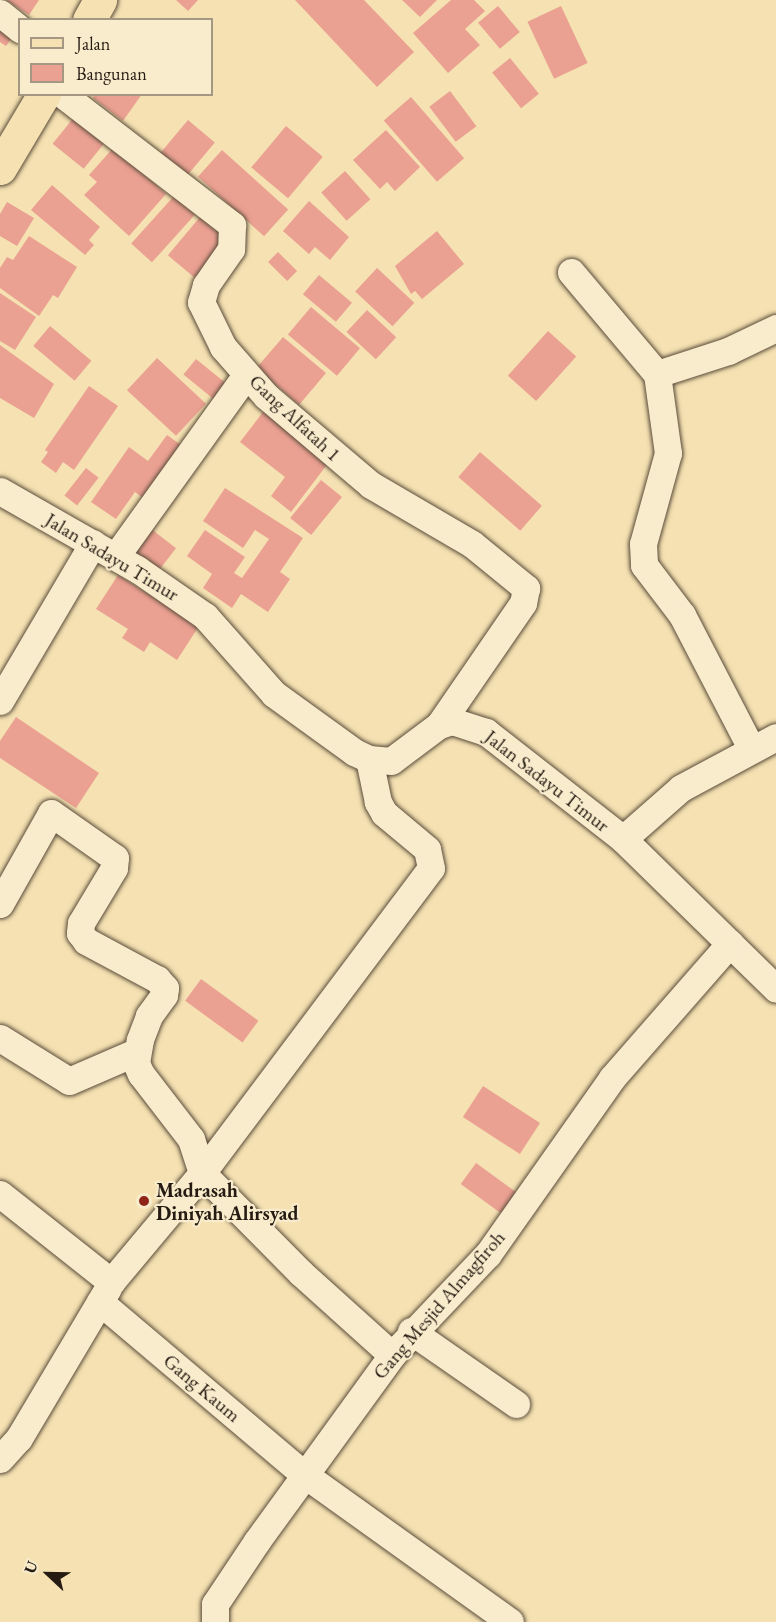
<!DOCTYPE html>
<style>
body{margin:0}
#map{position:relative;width:776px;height:1622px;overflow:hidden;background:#f5e1b2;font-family:"EB Garamond",serif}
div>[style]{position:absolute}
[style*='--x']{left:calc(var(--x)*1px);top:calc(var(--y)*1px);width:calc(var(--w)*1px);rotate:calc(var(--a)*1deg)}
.building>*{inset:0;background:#eba192;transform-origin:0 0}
.roads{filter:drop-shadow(0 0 2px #5a4c3a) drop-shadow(0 0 2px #5a4c3a)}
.minor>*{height:27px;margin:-13.5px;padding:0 13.5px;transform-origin:13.5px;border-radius:13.5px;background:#f8eccd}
.major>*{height:33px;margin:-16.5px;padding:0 16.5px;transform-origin:16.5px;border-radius:16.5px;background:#f5e1b2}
.dots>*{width:16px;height:16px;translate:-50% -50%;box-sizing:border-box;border:3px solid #f8eccd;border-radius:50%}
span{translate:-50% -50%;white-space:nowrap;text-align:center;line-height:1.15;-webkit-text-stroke:4.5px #f8eccd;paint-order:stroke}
.street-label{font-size:20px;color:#261b12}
.poi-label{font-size:20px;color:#261b12;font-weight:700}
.left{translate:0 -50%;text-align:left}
.legend{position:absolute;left:18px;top:18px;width:195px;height:78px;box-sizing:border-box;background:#f8eccd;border:2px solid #a49882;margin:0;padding:8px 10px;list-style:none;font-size:18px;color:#261b12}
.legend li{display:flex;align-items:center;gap:12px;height:30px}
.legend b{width:30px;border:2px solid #a49882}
.north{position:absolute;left:18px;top:1544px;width:60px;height:60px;-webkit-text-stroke:4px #f8eccd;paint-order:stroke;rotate:292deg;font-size:16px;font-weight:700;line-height:24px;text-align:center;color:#261b12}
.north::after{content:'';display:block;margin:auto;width:21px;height:27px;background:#261b12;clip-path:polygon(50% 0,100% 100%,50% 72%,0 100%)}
</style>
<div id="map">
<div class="building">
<div style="clip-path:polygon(6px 0,39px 0,29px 15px)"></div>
<div style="clip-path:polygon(176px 0,198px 0,188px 11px)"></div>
<div style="clip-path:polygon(295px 0,364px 0,414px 52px,377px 87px)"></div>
<div style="clip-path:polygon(402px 0,437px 0,420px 17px)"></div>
<div style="clip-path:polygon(451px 0,474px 0,485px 11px,465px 29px,480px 45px,448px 73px,413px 33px)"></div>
<div style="left:498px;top:6px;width:34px;height:26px;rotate:50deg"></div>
<div style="left:561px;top:6px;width:63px;height:37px;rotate:65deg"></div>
<div style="clip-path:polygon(0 25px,14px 35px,6px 46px,0 42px)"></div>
<div style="left:510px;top:58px;width:46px;height:23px;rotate:51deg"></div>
<div style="left:450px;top:91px;width:44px;height:26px;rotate:53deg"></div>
<div style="clip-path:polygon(95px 94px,142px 94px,123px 121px,93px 98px)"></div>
<div style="left:411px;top:97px;width:81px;height:36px;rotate:49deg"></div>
<div style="left:79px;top:111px;width:40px;height:42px;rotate:39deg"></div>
<div style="left:188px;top:120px;width:35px;height:44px;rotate:40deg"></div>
<div style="left:286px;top:126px;width:48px;height:54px;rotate:40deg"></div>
<div style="clip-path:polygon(386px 130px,420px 167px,395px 191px,387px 182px,380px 189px,353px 160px)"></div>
<div style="clip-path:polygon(114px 147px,166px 194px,129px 236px,84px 195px,97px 182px,89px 175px)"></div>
<div style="left:222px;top:150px;width:89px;height:36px;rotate:42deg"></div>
<div style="left:345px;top:171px;width:38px;height:32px;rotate:48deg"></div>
<div style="clip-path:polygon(52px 185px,100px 227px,89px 240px,94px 245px,85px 255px,31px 210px)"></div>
<div style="left:174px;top:196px;width:28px;height:64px;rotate:42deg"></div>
<div style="clip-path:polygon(309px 201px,349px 237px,330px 260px,315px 247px,309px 254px,283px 231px)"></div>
<div style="clip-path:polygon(7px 202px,34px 218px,17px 246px,0 236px,0 214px)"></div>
<div style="left:200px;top:217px;width:35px;height:50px;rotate:40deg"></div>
<div style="clip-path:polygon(437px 231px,464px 264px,422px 299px,415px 291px,411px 294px,395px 266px)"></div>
<div style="clip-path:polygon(29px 236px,77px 267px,58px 298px,53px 295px,39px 316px,0 288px,0 268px,7px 257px,13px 260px)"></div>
<div style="left:278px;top:252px;width:27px;height:14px;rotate:45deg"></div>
<div style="left:377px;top:268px;width:51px;height:32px;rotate:43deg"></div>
<div style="left:319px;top:275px;width:43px;height:25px;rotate:40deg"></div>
<div style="clip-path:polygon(0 293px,36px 317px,15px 350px,0 341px)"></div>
<div style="left:311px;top:307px;width:64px;height:36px;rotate:40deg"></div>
<div style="left:367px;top:310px;width:40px;height:30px;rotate:43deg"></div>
<div style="left:50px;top:326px;width:54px;height:26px;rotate:40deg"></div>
<div style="left:548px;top:331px;width:38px;height:60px;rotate:42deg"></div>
<div style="clip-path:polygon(283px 337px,326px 373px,299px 405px,268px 378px,253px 372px)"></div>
<div style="clip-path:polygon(0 345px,54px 384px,34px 418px,0 398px)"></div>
<div style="left:157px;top:358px;width:67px;height:44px;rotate:43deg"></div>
<div style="left:196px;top:359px;width:40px;height:20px;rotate:39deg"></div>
<div style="clip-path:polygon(89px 386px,118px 406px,74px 470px,63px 462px,56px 473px,41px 462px,48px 452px,45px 450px)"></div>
<div style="clip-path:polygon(263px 412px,329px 462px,291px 512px,271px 496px,285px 477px,240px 442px)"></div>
<div style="clip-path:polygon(167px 435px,188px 450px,151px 504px,135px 492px,116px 519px,91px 502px,129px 447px,148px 461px)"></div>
<div style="left:480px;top:452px;width:82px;height:33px;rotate:41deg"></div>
<div style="left:86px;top:468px;width:16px;height:35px;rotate:38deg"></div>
<div style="left:321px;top:480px;width:27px;height:49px;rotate:39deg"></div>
<div style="clip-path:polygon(225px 488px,303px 538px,280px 572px,290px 579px,268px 612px,241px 594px,232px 608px,203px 588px,212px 574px,187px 556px,205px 530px,245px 557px,234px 573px,242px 578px,269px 539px,255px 530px,243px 548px,203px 521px)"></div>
<div style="left:150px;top:528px;width:33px;height:29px;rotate:38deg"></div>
<div style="clip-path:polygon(118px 575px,199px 626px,177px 660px,150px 642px,144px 652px,122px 638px,128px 629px,96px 609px)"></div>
<div style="clip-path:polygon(16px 717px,99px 773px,76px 808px,0 758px,0 741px)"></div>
<div style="left:201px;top:979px;width:71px;height:27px;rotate:36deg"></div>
<div style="left:483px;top:1086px;width:68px;height:37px;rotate:33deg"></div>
<div style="left:476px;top:1163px;width:56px;height:26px;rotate:36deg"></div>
</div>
<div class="roads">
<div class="minor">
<div style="--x:0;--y:13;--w:26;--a:39"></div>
<div style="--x:62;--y:94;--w:215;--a:37.6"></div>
<div style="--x:232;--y:225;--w:24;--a:92"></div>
<div style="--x:231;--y:249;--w:44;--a:124.8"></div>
<div style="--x:206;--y:285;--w:18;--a:106"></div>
<div style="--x:201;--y:302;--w:50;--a:63.9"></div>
<div style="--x:223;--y:347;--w:65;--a:48.7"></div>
<div style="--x:266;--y:396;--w:138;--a:40.3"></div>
<div style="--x:371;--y:485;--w:117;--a:30.3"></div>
<div style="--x:472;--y:544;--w:70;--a:39.2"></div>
<div style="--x:526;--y:588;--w:15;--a:101"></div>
<div style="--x:523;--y:603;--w:148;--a:124.5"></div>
<div style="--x:571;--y:272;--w:133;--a:49.9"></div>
<div style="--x:657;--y:374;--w:80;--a:82.1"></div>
<div style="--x:668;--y:453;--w:94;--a:105.4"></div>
<div style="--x:643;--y:544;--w:21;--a:87"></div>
<div style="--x:644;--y:565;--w:63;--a:52.8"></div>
<div style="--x:682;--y:615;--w:150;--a:62.6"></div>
<div style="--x:657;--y:374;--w:75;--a:-17.9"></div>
<div style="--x:728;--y:351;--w:53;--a:-25.6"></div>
<div style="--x:0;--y:491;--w:158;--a:29.7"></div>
<div style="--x:137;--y:569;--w:83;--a:34.7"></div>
<div style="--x:205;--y:616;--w:104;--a:48.5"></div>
<div style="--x:274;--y:694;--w:99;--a:35.9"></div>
<div style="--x:354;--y:752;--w:17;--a:25"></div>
<div style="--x:369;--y:759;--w:22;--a:5"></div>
<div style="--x:391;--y:761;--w:60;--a:-36.9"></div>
<div style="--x:439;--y:725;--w:14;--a:-17"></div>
<div style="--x:452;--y:721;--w:36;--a:18"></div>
<div style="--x:486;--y:732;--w:174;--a:38"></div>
<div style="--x:623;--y:839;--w:214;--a:44.4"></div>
<div style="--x:116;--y:556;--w:223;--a:-54.3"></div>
<div style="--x:0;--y:701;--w:183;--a:-59.5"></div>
<div style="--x:623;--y:839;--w:77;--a:-41.3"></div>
<div style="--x:681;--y:788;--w:108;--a:-28.2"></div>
<div style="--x:0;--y:904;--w:104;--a:-60.7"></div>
<div style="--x:51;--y:813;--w:78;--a:35.1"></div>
<div style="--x:115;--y:858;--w:10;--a:96"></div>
<div style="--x:114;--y:868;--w:64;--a:121"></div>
<div style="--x:81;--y:923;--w:10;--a:96"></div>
<div style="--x:80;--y:933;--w:10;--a:53"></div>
<div style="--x:86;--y:941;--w:81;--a:28.2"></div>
<div style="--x:157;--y:979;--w:12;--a:48"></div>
<div style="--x:165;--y:988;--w:7;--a:98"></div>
<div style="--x:164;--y:995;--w:26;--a:126"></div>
<div style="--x:149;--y:1016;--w:26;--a:111"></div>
<div style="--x:140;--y:1040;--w:23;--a:100"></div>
<div style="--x:136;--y:1063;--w:12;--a:66"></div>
<div style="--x:141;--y:1074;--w:82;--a:52.4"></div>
<div style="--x:191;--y:1139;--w:36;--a:72"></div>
<div style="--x:0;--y:1038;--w:81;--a:31.9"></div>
<div style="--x:69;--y:1081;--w:73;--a:-23.4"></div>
<div style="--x:202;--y:1173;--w:381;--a:-53.1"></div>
<div style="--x:431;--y:868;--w:19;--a:-102"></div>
<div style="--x:427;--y:849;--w:56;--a:-140.1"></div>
<div style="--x:384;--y:813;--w:13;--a:-119"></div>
<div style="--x:378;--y:802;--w:44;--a:-101.8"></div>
<div style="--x:0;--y:1194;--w:142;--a:38.4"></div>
<div style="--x:111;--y:1282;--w:142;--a:-50.1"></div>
<div style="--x:202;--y:1173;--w:141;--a:45.3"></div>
<div style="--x:301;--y:1273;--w:122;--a:42"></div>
<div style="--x:100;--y:1302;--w:268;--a:40.2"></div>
<div style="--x:305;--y:1475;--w:252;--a:35.6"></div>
<div style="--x:411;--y:1331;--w:128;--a:34.8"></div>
<div style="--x:0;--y:1459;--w:28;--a:-48"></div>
<div style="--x:19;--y:1438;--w:174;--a:-59.3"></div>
<div style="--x:215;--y:1622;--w:18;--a:-90"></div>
<div style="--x:215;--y:1604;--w:76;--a:-56.3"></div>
<div style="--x:257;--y:1541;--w:230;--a:-54"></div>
<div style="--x:392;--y:1355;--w:139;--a:-46.5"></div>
<div style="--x:488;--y:1254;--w:215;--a:-54.8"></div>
<div style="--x:612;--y:1078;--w:179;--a:-48.8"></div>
</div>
<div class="major">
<div style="--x:89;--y:20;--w:23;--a:-61"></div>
<div style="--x:0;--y:168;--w:86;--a:-59.3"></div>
</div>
</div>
<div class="dots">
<div style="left:144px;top:1201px;background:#8f2418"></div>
</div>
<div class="street-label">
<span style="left:295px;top:418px;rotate:43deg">Gang Alfatah 1</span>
<span style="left:112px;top:557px;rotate:31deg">Jalan Sadayu Timur</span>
<span style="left:547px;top:781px;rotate:38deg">Jalan Sadayu Timur</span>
<span style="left:439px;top:1305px;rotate:-49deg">Gang Mesjid Almagfiroh</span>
<span style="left:202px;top:1388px;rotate:40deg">Gang Kaum</span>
</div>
<div class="poi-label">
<span class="left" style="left:156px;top:1202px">Madrasah<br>Diniyah Alirsyad</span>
</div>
<ul class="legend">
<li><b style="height:8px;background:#f5e1b2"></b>Jalan</li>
<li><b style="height:16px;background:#eba192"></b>Bangunan</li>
</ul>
<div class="north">U</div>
</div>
